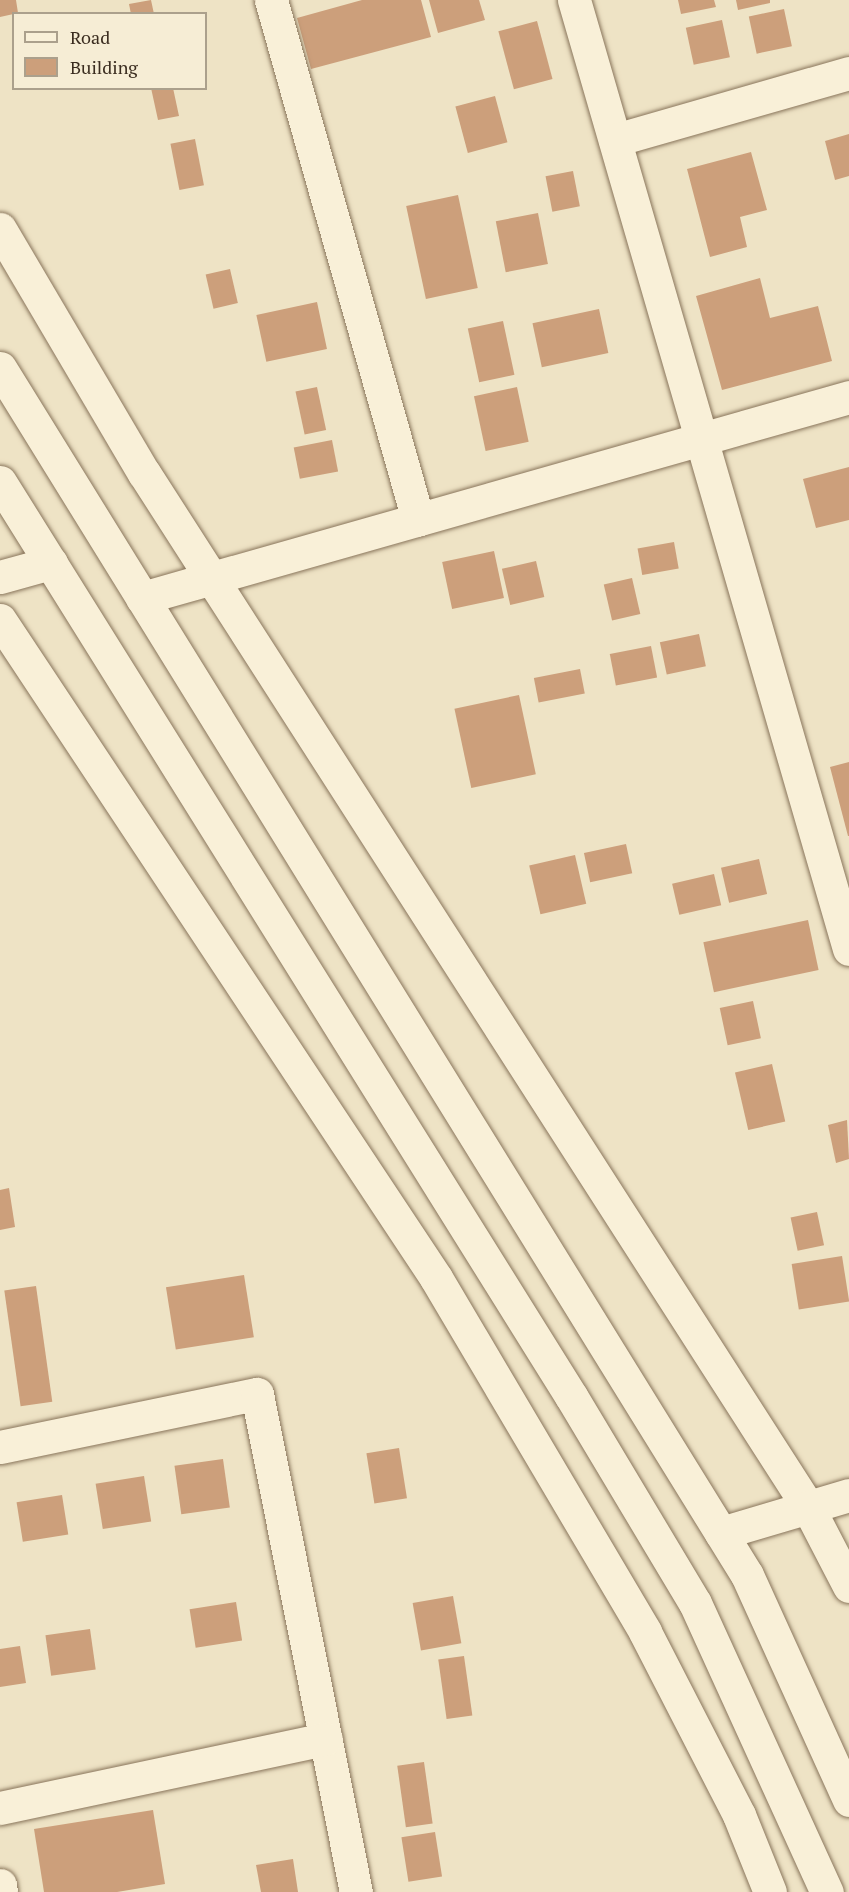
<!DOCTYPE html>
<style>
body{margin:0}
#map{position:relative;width:849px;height:1892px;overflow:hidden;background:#eee3c5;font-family:"PT Serif",serif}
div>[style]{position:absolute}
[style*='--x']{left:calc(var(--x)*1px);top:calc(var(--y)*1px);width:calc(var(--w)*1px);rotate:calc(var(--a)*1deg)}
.building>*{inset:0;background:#cc9f7b;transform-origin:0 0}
.roads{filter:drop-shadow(0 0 2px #89755b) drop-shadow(0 0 2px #89755b)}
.minor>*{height:33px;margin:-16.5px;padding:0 16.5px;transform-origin:16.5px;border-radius:16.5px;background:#f9f0d8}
span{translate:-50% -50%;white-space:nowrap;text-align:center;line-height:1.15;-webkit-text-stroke:6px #f6edd5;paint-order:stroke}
.legend{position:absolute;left:12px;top:12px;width:195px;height:78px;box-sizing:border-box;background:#f6edd5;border:2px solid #aba08c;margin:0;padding:8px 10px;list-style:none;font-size:18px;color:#3a2c1f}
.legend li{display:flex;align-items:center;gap:12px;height:30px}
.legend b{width:30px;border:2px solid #aba08c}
</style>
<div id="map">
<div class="building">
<div style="clip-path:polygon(0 0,16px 0,18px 13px,0 17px)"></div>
<div style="clip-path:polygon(151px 0,154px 14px,131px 14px,129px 4px)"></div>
<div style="clip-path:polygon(362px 0,421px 0,431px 37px,311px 69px,297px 18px)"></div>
<div style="clip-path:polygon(429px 0,479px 0,485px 20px,438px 33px)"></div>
<div style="clip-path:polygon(678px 0,714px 0,716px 7px,681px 14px)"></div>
<div style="clip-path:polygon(736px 0,770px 0,770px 3px,738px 10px)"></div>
<div style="left:784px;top:9px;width:38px;height:36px;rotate:78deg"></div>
<div style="left:722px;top:20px;width:38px;height:37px;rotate:78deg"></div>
<div style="left:537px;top:21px;width:60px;height:40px;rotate:75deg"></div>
<div style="clip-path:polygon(151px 88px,173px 88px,179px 116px,158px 120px)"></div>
<div style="left:495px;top:96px;width:48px;height:41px;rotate:75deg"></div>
<div style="clip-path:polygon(849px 134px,849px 176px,835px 180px,825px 141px)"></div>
<div style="left:195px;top:139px;width:47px;height:25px;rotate:79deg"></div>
<div style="clip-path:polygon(751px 152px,767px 210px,740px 217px,747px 247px,710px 257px,687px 169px)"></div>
<div style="left:573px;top:171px;width:36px;height:28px;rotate:79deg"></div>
<div style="left:458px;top:195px;width:95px;height:53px;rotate:78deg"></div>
<div style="left:538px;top:213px;width:52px;height:43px;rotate:79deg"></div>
<div style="left:230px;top:269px;width:35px;height:25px;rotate:77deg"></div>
<div style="clip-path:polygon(760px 278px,770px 318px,818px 306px,832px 361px,722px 390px,696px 296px)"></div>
<div style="left:317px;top:302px;width:48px;height:62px;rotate:78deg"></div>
<div style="left:599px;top:309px;width:45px;height:68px;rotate:78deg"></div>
<div style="left:503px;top:321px;width:55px;height:36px;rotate:78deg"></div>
<div style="left:317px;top:387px;width:44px;height:22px;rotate:78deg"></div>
<div style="left:517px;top:387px;width:56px;height:44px;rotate:78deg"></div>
<div style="left:332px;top:440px;width:32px;height:39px;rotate:79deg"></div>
<div style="clip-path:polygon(849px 467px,849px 520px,816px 528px,803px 479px)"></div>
<div style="left:674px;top:542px;width:27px;height:37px;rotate:80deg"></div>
<div style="left:494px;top:551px;width:48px;height:53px;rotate:78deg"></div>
<div style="left:536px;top:561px;width:37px;height:35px;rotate:77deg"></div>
<div style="left:632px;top:578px;width:37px;height:29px;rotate:77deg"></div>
<div style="left:699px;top:634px;width:33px;height:40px;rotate:78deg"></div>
<div style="left:651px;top:646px;width:32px;height:42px;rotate:79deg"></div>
<div style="left:580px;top:669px;width:25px;height:47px;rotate:79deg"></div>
<div style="left:519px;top:695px;width:81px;height:66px;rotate:78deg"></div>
<div style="clip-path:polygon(849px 762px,849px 836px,848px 836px,830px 767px)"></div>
<div style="left:626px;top:844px;width:30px;height:43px;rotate:78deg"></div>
<div style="left:575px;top:855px;width:50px;height:47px;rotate:77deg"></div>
<div style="left:759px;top:859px;width:36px;height:39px;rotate:77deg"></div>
<div style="left:714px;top:874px;width:32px;height:43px;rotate:77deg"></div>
<div style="left:808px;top:920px;width:51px;height:107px;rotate:78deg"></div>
<div style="left:753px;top:1001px;width:38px;height:34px;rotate:78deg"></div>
<div style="left:772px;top:1064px;width:59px;height:38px;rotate:77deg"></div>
<div style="clip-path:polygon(847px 1120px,849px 1159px,836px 1163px,828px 1125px)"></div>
<div style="clip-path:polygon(9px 1188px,15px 1227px,0 1230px,0 1190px)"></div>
<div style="left:817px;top:1212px;width:34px;height:27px;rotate:78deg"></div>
<div style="left:842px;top:1256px;width:46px;height:51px;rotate:81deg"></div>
<div style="left:244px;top:1275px;width:63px;height:79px;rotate:81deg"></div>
<div style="left:36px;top:1286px;width:117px;height:32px;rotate:82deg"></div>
<div style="left:399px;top:1448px;width:51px;height:33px;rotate:81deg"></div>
<div style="left:223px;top:1459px;width:49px;height:49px;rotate:82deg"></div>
<div style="left:144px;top:1476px;width:46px;height:49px;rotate:81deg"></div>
<div style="left:62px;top:1495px;width:40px;height:46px;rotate:81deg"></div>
<div style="left:453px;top:1596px;width:48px;height:41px;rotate:80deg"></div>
<div style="left:236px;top:1602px;width:39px;height:47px;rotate:81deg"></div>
<div style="left:90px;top:1629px;width:41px;height:45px;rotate:82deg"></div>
<div style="clip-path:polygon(20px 1646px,26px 1683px,0 1687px,0 1649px)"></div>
<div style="left:464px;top:1656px;width:60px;height:26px;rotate:82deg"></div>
<div style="left:424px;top:1762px;width:62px;height:27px;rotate:82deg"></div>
<div style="clip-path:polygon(153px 1810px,165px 1884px,117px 1892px,44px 1892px,34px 1829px)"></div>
<div style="left:435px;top:1832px;width:45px;height:34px;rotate:81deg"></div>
<div style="clip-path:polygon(293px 1859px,298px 1892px,261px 1892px,256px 1865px)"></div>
</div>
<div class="roads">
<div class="minor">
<div style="--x:271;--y:0;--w:540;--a:74.21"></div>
<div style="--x:574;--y:0;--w:988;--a:73.84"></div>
<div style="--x:615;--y:140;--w:243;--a:-16"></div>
<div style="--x:0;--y:229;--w:283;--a:59.5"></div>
<div style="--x:144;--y:473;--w:1229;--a:57.29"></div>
<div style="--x:808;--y:1507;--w:89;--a:62.6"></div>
<div style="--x:0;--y:368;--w:1419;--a:58.25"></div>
<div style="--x:747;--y:1575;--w:247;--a:65.6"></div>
<div style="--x:0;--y:482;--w:1078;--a:58.01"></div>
<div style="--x:571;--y:1396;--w:241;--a:59.1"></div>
<div style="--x:695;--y:1603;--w:318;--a:65.5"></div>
<div style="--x:0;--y:577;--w:53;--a:-15.4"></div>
<div style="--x:142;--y:598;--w:735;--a:-15.87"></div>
<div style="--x:0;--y:620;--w:789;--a:56.47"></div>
<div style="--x:436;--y:1278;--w:411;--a:59.4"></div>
<div style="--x:645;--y:1632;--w:206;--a:62.8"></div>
<div style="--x:739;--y:1815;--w:83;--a:68.1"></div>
<div style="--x:0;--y:1447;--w:262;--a:-11.7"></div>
<div style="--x:257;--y:1394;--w:508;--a:78.76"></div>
<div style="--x:721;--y:1533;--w:134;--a:-16.5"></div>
<div style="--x:0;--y:1808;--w:333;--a:-12"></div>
<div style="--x:0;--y:1885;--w:7;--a:82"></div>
</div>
</div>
<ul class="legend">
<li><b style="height:8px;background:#f9f0d8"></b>Road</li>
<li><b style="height:16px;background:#cc9f7b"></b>Building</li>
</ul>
</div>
